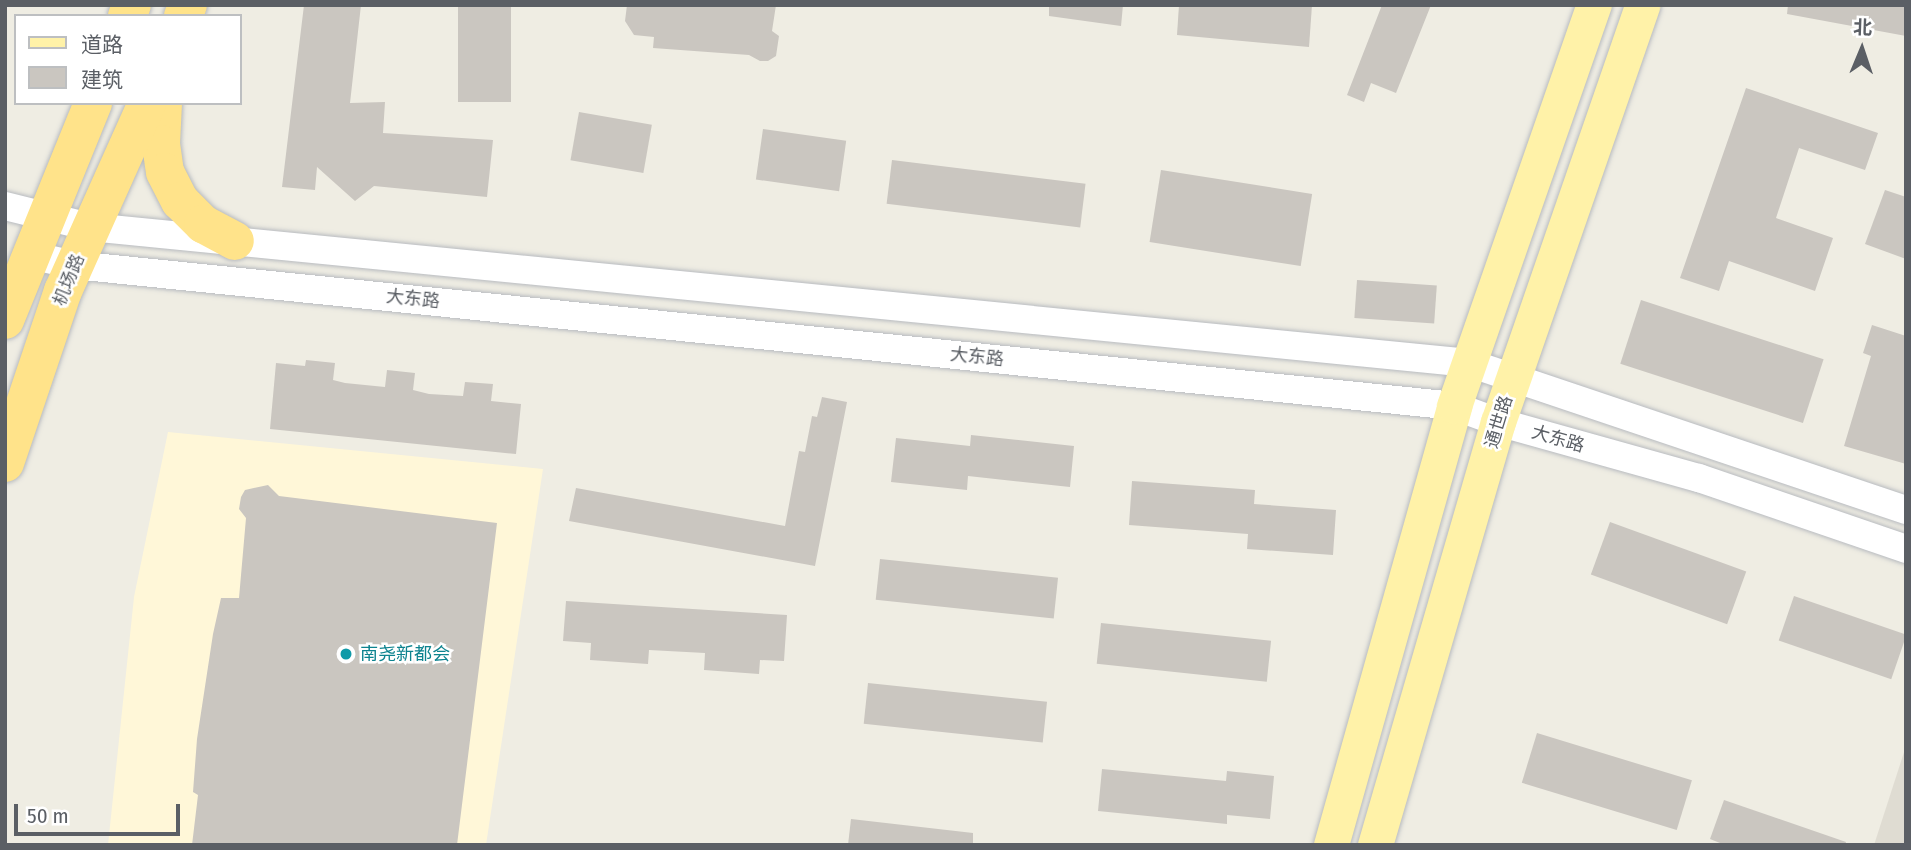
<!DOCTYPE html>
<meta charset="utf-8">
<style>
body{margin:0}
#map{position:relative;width:1911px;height:850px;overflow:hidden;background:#efede3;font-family:"Fira Sans Condensed","Noto Sans SC",sans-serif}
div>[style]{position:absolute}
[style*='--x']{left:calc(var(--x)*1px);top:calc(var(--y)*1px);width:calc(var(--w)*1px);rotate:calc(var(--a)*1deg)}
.commercial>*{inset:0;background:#fff7d8}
.education>*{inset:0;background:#dfdcd2}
.building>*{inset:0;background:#cac6c0;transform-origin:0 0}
.roads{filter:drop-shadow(0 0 2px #b8bbc0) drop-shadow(0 0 2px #b8bbc0)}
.minor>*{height:28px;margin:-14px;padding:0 14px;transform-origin:14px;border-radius:14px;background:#fff}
.major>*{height:35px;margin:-17.5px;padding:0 17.5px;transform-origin:17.5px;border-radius:17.5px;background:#fff2a8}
.highway>*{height:38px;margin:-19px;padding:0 19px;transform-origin:19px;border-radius:19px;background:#ffe38a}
.dots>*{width:19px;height:19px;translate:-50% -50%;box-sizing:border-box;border:4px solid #fff;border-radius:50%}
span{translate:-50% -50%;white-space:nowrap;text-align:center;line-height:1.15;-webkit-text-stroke:5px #fff;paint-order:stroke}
.street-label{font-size:18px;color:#5b5f65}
.culture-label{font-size:18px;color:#0d838f}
.left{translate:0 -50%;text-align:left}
.frame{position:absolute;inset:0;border:7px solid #5b5f65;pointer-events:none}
.legend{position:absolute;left:14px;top:14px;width:228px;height:91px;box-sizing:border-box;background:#fff;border:2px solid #bdbfc1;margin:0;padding:9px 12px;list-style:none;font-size:21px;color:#5b5f65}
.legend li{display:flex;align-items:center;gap:14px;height:35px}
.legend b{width:35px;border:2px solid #bdbfc1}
.north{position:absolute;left:1827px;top:14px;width:70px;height:70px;-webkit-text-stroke:5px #fff;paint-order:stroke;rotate:2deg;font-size:19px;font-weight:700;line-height:28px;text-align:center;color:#5b5f65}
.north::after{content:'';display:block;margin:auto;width:24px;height:32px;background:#5b5f65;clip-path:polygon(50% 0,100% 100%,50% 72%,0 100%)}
.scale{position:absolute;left:14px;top:804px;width:166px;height:32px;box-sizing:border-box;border:4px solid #5b5f65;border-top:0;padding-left:9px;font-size:21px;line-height:24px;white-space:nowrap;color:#5b5f65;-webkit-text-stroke:5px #fff;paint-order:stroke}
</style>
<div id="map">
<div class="commercial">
<div style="clip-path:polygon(168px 432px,543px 469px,486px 845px,108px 845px,134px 597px)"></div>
</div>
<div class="education">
<div style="clip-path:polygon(1906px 746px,1906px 845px,1874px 845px)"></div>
</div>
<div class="building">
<div style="clip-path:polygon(304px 5px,361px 5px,350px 103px,385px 102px,383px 133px,493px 140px,487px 197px,374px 186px,355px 201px,317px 167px,315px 190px,282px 187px)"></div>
<div style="left:458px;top:5px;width:53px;height:97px"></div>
<div style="clip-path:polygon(627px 5px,776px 5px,772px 31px,779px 36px,776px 56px,768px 61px,760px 61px,749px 55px,653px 48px,654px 37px,634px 35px,625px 21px)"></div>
<div style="clip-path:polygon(1049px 5px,1123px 5px,1121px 26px,1049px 16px)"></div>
<div style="clip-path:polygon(1179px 5px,1312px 5px,1309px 47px,1177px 35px)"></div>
<div style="clip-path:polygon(1382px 5px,1431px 5px,1396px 93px,1371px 83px,1364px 102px,1347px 95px)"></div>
<div style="clip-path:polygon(1788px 5px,1906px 5px,1906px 36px,1787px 14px)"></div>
<div style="clip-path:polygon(1746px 88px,1878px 133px,1865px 170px,1799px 148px,1776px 218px,1833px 238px,1815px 291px,1729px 261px,1719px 291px,1680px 278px)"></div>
<div style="left:579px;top:112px;width:74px;height:49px;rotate:10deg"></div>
<div style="left:763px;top:129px;width:84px;height:51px;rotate:8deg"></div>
<div style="left:892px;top:160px;width:195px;height:44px;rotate:7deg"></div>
<div style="left:1161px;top:170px;width:153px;height:73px;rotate:9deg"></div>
<div style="clip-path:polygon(1885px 190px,1906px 197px,1906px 259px,1865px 244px)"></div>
<div style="left:1357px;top:280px;width:80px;height:38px;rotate:4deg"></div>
<div style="left:1641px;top:300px;width:192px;height:67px;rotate:18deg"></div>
<div style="clip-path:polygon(1872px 325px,1906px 336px,1906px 464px,1844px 446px,1871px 356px,1863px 353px)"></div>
<div style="clip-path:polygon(306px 360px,335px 363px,333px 380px,345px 383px,385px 387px,387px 370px,415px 373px,413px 390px,429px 394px,463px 396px,465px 382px,493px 384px,491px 401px,521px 404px,516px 454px,270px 429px,276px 363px,305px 366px)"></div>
<div style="clip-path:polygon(822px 397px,847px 402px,815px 566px,569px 521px,576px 488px,785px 526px,799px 451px,805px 452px,812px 416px,817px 417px)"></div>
<div style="clip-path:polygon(971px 435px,1074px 446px,1070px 487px,968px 476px,967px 490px,891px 482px,896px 438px,970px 446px)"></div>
<div style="clip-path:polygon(1132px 481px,1255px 490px,1254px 504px,1336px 510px,1333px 555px,1247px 549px,1248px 534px,1129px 525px)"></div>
<div style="clip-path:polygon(268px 485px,279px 496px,497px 523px,457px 845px,192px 845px,198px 795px,193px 792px,197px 739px,213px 634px,221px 598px,239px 598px,246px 518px,239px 509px,241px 497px,245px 490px)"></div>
<div style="left:1610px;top:522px;width:145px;height:56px;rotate:20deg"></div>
<div style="left:880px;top:559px;width:179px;height:41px;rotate:6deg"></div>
<div style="left:1794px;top:596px;width:119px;height:47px;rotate:19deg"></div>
<div style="clip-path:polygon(566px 601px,787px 615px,784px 661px,760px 660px,759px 674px,704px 670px,705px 653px,649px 650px,648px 664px,590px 660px,591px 643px,563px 641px)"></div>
<div style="left:1101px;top:623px;width:171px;height:41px;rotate:6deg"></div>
<div style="left:868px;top:683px;width:180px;height:41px;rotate:6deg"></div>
<div style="left:1537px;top:733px;width:162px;height:52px;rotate:17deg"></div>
<div style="clip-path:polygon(1102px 769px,1226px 781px,1227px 771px,1274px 776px,1270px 819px,1227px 815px,1227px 824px,1098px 811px)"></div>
<div style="clip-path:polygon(1724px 800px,1846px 842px,1845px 845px,1725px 845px,1710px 839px)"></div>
<div style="clip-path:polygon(851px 819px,973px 833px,973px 845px,848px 845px)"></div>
</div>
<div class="roads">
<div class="minor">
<div style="--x:5;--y:206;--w:88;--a:13.9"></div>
<div style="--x:90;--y:227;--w:1386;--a:5.63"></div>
<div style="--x:1469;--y:363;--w:461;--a:18.6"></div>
<div style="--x:30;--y:255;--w:45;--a:12.8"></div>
<div style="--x:74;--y:265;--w:1387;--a:5.83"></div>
<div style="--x:1454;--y:406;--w:47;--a:20"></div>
<div style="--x:1498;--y:422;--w:209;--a:15.6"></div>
<div style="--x:1699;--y:478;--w:219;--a:18.9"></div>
</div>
<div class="major">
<div style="--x:1331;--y:845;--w:456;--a:-74.3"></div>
<div style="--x:1454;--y:406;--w:425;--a:-70.8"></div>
<div style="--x:1375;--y:845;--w:441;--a:-73.8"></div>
<div style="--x:1498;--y:422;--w:441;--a:-70.9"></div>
</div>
<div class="highway">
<div style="--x:127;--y:16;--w:12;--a:-66"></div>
<div style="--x:183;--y:16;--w:12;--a:-66"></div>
<div style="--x:163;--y:103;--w:41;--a:92.8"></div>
<div style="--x:161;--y:144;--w:28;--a:82"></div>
<div style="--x:165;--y:172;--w:33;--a:63"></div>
<div style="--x:180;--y:201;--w:33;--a:45"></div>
<div style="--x:203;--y:224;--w:36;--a:28"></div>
<div style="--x:5;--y:320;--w:234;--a:-67.9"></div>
<div style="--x:5;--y:463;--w:182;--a:-71.4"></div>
<div style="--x:63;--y:291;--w:206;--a:-65.9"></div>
</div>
</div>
<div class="dots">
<div style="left:346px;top:654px;background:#0f9aa8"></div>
</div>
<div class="street-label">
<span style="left:69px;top:280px;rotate:-68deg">机场路</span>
<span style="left:413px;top:299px;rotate:6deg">大东路</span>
<span style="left:977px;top:357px;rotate:6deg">大东路</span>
<span style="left:1499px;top:422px;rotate:-73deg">通世路</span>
<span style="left:1558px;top:439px;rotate:16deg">大东路</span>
</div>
<div class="culture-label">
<span class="left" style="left:360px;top:654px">南尧新都会</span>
</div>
<div class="frame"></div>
<ul class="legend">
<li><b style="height:9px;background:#fff2a8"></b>道路</li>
<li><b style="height:19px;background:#cac6c0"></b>建筑</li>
</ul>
<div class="north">北</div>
<div class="scale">50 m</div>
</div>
